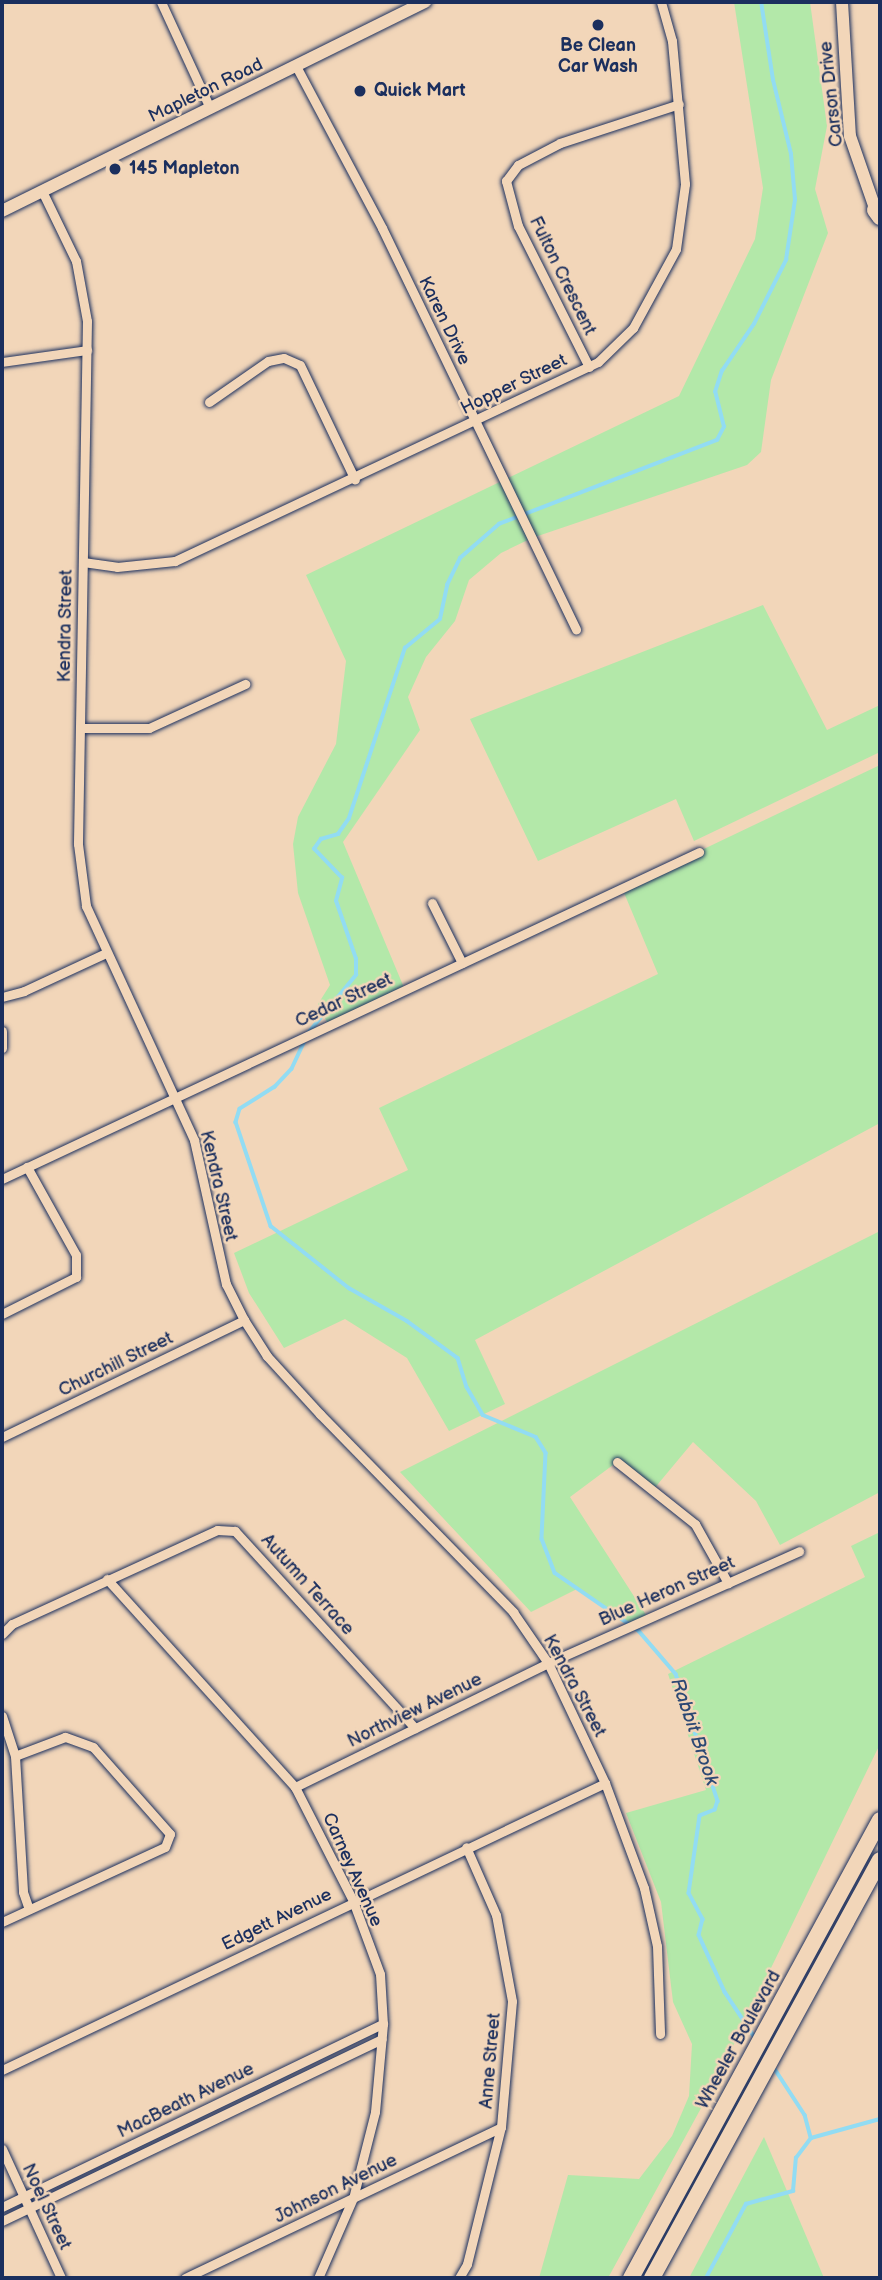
<!DOCTYPE html>
<style>
body{margin:0}
#map{position:relative;width:882px;height:2280px;overflow:hidden;background:#f2d6b9;font-family:"Balsamiq Sans",sans-serif}
div>[style]{position:absolute}
[style*='--x']{left:calc(var(--x)*1px);top:calc(var(--y)*1px);width:calc(var(--w)*1px);rotate:calc(var(--a)*1deg)}
.green>*{inset:0;background:#b3e8a9}
.stream>*{height:3.5px;margin:-1.75px;padding:0 1.75px;transform-origin:1.75px;border-radius:1.75px;background:#92dcf3}
.roads{filter:drop-shadow(0 0 2px #1b2f5e) drop-shadow(0 0 2px #1b2f5e)}
.street>*{height:9px;margin:-4.5px;padding:0 4.5px;transform-origin:4.5px;border-radius:4.5px;background:#f2d6b9}
.secondary>*{height:12px;margin:-6px;padding:0 6px;transform-origin:6px;border-radius:6px;background:#f2d6b9}
.highway>*{height:16px;margin:-8px;padding:0 8px;transform-origin:8px;border-radius:8px;background:#f2d6b9}
.dots>*{width:19px;height:19px;translate:-50% -50%;box-sizing:border-box;border:4px solid #f2d6b9;border-radius:50%}
span{translate:-50% -50%;white-space:nowrap;text-align:center;line-height:1.15;-webkit-text-stroke:5px #f2d6b9;paint-order:stroke}
.poi-label{font-size:18px;color:#1b2f5e;font-weight:700}
.left{translate:0 -50%;text-align:left}
.street-label{font-size:18px;color:#1b2f5e}
.water-label{font-size:19px;color:#2d4974;font-style:italic}
.frame{position:absolute;inset:0;border:4px solid #1b2f5e;pointer-events:none}
</style>
<div id="map">
<div class="green">
<div style="clip-path:polygon(734px 2px,810px 2px,827px 126px,815px 189px,828px 233px,771px 380px,761px 452px,747px 465px,532px 538px,501px 553px,469px 580px,455px 621px,426px 657px,408px 697px,420px 730px,343px 842px,405px 990px,329px 1026px,318px 1004px,330px 985px,298px 893px,293px 844px,298px 817px,336px 744px,346px 661px,306px 575px,679px 396px,755px 239px,763px 188px)"></div>
<div style="clip-path:polygon(763px 605px,827px 730px,880px 705px,880px 752px,694px 841px,676px 799px,538px 861px,470px 719px)"></div>
<div style="clip-path:polygon(880px 765px,880px 1123px,475px 1340px,505px 1404px,449px 1431px,407px 1358px,345px 1319px,284px 1348px,249px 1293px,234px 1253px,408px 1170px,379px 1108px,658px 974px,622px 888px)"></div>
<div style="clip-path:polygon(880px 1231px,880px 1492px,780px 1545px,756px 1501px,693px 1442px,653px 1490px,617px 1462px,570px 1497px,648px 1618px,631px 1626px,577px 1589px,531px 1612px,400px 1472px)"></div>
<div style="clip-path:polygon(880px 1532px,880px 1744px,717px 2079px,608px 2278px,539px 2278px,568px 2175px,639px 2179px,672px 2136px,689px 2096px,692px 2044px,673px 2002px,661px 1902px,626px 1813px,706px 1790px,668px 1674px,865px 1577px,851px 1546px)"></div>
<div style="clip-path:polygon(764px 2137px,824px 2278px,689px 2278px)"></div>
</div>
<div class="stream">
<div style="--x:309;--y:1032;--w:74;--a:-50.5"></div>
<div style="--x:356;--y:975;--w:16;--a:-90"></div>
<div style="--x:356;--y:959;--w:61;--a:-109"></div>
<div style="--x:336;--y:901;--w:24;--a:-75"></div>
<div style="--x:342;--y:878;--w:40;--a:-134"></div>
<div style="--x:314;--y:849;--w:12;--a:-55"></div>
<div style="--x:321;--y:839;--w:18;--a:-16"></div>
<div style="--x:338;--y:834;--w:19;--a:-55"></div>
<div style="--x:349;--y:818;--w:179;--a:-71.8"></div>
<div style="--x:405;--y:648;--w:45;--a:-39.6"></div>
<div style="--x:440;--y:619;--w:35;--a:-78"></div>
<div style="--x:447;--y:585;--w:30;--a:-64"></div>
<div style="--x:460;--y:558;--w:52;--a:-41.1"></div>
<div style="--x:499;--y:524;--w:234;--a:-21.1"></div>
<div style="--x:717;--y:440;--w:15;--a:-62"></div>
<div style="--x:724;--y:427;--w:36;--a:-104"></div>
<div style="--x:715;--y:392;--w:22;--a:-72"></div>
<div style="--x:722;--y:371;--w:57;--a:-55.8"></div>
<div style="--x:754;--y:324;--w:72;--a:-63.4"></div>
<div style="--x:786;--y:260;--w:61;--a:-81.5"></div>
<div style="--x:795;--y:200;--w:46;--a:-95"></div>
<div style="--x:791;--y:154;--w:76;--a:-103.7"></div>
<div style="--x:773;--y:80;--w:79;--a:-98.7"></div>
<div style="--x:306;--y:1039;--w:33;--a:115"></div>
<div style="--x:292;--y:1069;--w:25;--a:133"></div>
<div style="--x:275;--y:1087;--w:41;--a:147.8"></div>
<div style="--x:240;--y:1109;--w:14;--a:107"></div>
<div style="--x:236;--y:1122;--w:110;--a:71.4"></div>
<div style="--x:271;--y:1226;--w:100;--a:38.5"></div>
<div style="--x:349;--y:1288;--w:67;--a:29.6"></div>
<div style="--x:407;--y:1321;--w:63;--a:36"></div>
<div style="--x:458;--y:1358;--w:30;--a:73"></div>
<div style="--x:467;--y:1387;--w:32;--a:60"></div>
<div style="--x:483;--y:1415;--w:57;--a:22.5"></div>
<div style="--x:536;--y:1437;--w:19;--a:58"></div>
<div style="--x:546;--y:1453;--w:86;--a:92.7"></div>
<div style="--x:542;--y:1539;--w:36;--a:69"></div>
<div style="--x:555;--y:1573;--w:102;--a:34.6"></div>
<div style="--x:639;--y:1631;--w:57;--a:49.3"></div>
<div style="--x:676;--y:1674;--w:134;--a:71.7"></div>
<div style="--x:718;--y:1801;--w:9;--a:108"></div>
<div style="--x:715;--y:1810;--w:16;--a:158"></div>
<div style="--x:700;--y:1816;--w:78;--a:98.1"></div>
<div style="--x:689;--y:1893;--w:30;--a:62"></div>
<div style="--x:703;--y:1919;--w:16;--a:104"></div>
<div style="--x:699;--y:1935;--w:63;--a:65.5"></div>
<div style="--x:725;--y:1992;--w:56;--a:56.6"></div>
<div style="--x:773;--y:2066;--w:59;--a:56.9"></div>
<div style="--x:805;--y:2115;--w:24;--a:75"></div>
<div style="--x:706;--y:2278;--w:84;--a:-61.6"></div>
<div style="--x:746;--y:2204;--w:49;--a:-15.5"></div>
<div style="--x:793;--y:2191;--w:33;--a:-85"></div>
<div style="--x:796;--y:2158;--w:25;--a:-53"></div>
<div style="--x:811;--y:2138;--w:72;--a:-15.4"></div>
</div>
<div class="roads">
<div class="street">
<div style="--x:161;--y:2;--w:117;--a:65.2"></div>
<div style="--x:296;--y:66;--w:183;--a:62"></div>
<div style="--x:382;--y:228;--w:446;--a:64.2"></div>
<div style="--x:42;--y:191;--w:78;--a:64.1"></div>
<div style="--x:76;--y:261;--w:61;--a:79.6"></div>
<div style="--x:87;--y:321;--w:523;--a:90.99"></div>
<div style="--x:78;--y:844;--w:63;--a:82.6"></div>
<div style="--x:86;--y:906;--w:258;--a:65.2"></div>
<div style="--x:194;--y:1140;--w:148;--a:77.5"></div>
<div style="--x:226;--y:1284;--w:40;--a:63.4"></div>
<div style="--x:244;--y:1320;--w:43;--a:57.4"></div>
<div style="--x:267;--y:1356;--w:79;--a:47.6"></div>
<div style="--x:320;--y:1414;--w:277;--a:45.7"></div>
<div style="--x:513;--y:1612;--w:62;--a:55.5"></div>
<div style="--x:548;--y:1663;--w:133;--a:64.6"></div>
<div style="--x:605;--y:1783;--w:112;--a:69.6"></div>
<div style="--x:644;--y:1888;--w:59;--a:77.4"></div>
<div style="--x:657;--y:1946;--w:88;--a:88"></div>
<div style="--x:2;--y:362;--w:86;--a:-8"></div>
<div style="--x:589;--y:367;--w:158;--a:-116.7"></div>
<div style="--x:518;--y:226;--w:47;--a:-104.9"></div>
<div style="--x:506;--y:181;--w:20;--a:-53"></div>
<div style="--x:518;--y:165;--w:47;--a:-27.6"></div>
<div style="--x:560;--y:143;--w:125;--a:-18.1"></div>
<div style="--x:209;--y:402;--w:72;--a:-34.8"></div>
<div style="--x:268;--y:361;--w:16;--a:-11"></div>
<div style="--x:284;--y:358;--w:17;--a:24"></div>
<div style="--x:300;--y:365;--w:127;--a:64.4"></div>
<div style="--x:83;--y:562;--w:34;--a:8"></div>
<div style="--x:117;--y:567;--w:58;--a:-5.9"></div>
<div style="--x:175;--y:561;--w:467;--a:-25.2"></div>
<div style="--x:598;--y:362;--w:49;--a:-44.2"></div>
<div style="--x:633;--y:328;--w:90;--a:-61.4"></div>
<div style="--x:676;--y:249;--w:66;--a:-82.1"></div>
<div style="--x:685;--y:184;--w:144;--a:-95.2"></div>
<div style="--x:672;--y:41;--w:41;--a:-105.8"></div>
<div style="--x:80;--y:728;--w:69;--a:0"></div>
<div style="--x:149;--y:728;--w:106;--a:-24.6"></div>
<div style="--x:432;--y:903;--w:67;--a:63.4"></div>
<div style="--x:2;--y:997;--w:23;--a:-15"></div>
<div style="--x:24;--y:991;--w:90;--a:-24.9"></div>
<div style="--x:2;--y:1031;--w:17;--a:90"></div>
<div style="--x:2;--y:1179;--w:770;--a:-25.13"></div>
<div style="--x:2;--y:1314;--w:83;--a:-26.6"></div>
<div style="--x:76;--y:1277;--w:22;--a:-90"></div>
<div style="--x:76;--y:1255;--w:101;--a:-119.1"></div>
<div style="--x:2;--y:1437;--w:269;--a:-25.8"></div>
<div style="--x:617;--y:1462;--w:100;--a:38.5"></div>
<div style="--x:695;--y:1524;--w:68;--a:60.8"></div>
<div style="--x:107;--y:1579;--w:280;--a:47.9"></div>
<div style="--x:295;--y:1787;--w:128;--a:63"></div>
<div style="--x:353;--y:1901;--w:78;--a:69.7"></div>
<div style="--x:380;--y:1974;--w:50;--a:86.6"></div>
<div style="--x:383;--y:2024;--w:88;--a:95.2"></div>
<div style="--x:375;--y:2112;--w:89;--a:104.3"></div>
<div style="--x:353;--y:2198;--w:87;--a:113.6"></div>
<div style="--x:2;--y:1634;--w:14;--a:-45"></div>
<div style="--x:12;--y:1624;--w:226;--a:-24.6"></div>
<div style="--x:217;--y:1530;--w:18;--a:3"></div>
<div style="--x:235;--y:1531;--w:267;--a:47.6"></div>
<div style="--x:2;--y:1716;--w:42;--a:72"></div>
<div style="--x:15;--y:1756;--w:136;--a:86.6"></div>
<div style="--x:23;--y:1892;--w:18;--a:71"></div>
<div style="--x:295;--y:1787;--w:282;--a:-26.1"></div>
<div style="--x:548;--y:1663;--w:275;--a:-24"></div>
<div style="--x:2;--y:1922;--w:179;--a:-24.7"></div>
<div style="--x:165;--y:1847;--w:14;--a:-69"></div>
<div style="--x:170;--y:1834;--w:116;--a:-131.5"></div>
<div style="--x:93;--y:1747;--w:30;--a:-160"></div>
<div style="--x:65;--y:1737;--w:53;--a:159.2"></div>
<div style="--x:2;--y:2070;--w:668;--a:-25.45"></div>
<div style="--x:2;--y:2149;--w:142;--a:65.4"></div>
<div style="--x:2;--y:2207;--w:423;--a:-25.7"></div>
<div style="--x:2;--y:2221;--w:421;--a:-25.6"></div>
<div style="--x:185;--y:2278;--w:350;--a:-25.5"></div>
<div style="--x:459;--y:2278;--w:16;--a:-60"></div>
<div style="--x:467;--y:2264;--w:141;--a:-76.1"></div>
<div style="--x:501;--y:2127;--w:126;--a:-85"></div>
<div style="--x:512;--y:2001;--w:87;--a:-100.5"></div>
<div style="--x:496;--y:1915;--w:74;--a:-113.8"></div>
</div>
<div class="secondary">
<div style="--x:842;--y:2;--w:134;--a:86.6"></div>
<div style="--x:850;--y:136;--w:86;--a:70.9"></div>
<div style="--x:2;--y:211;--w:472;--a:-26.3"></div>
</div>
<div class="highway">
<div style="--x:875;--y:210;--w:9;--a:54"></div>
<div style="--x:631;--y:2278;--w:521;--a:-61.47"></div>
<div style="--x:652;--y:2278;--w:476;--a:-61.4"></div>
</div>
</div>
<div class="dots">
<div style="left:598px;top:25px;background:#1b2f5e"></div>
<div style="left:360px;top:91px;background:#1b2f5e"></div>
<div style="left:115px;top:169px;background:#1b2f5e"></div>
</div>
<div class="poi-label">
<span style="left:598px;top:57px">Be Clean<br>Car Wash</span>
<span class="left" style="left:374px;top:91px">Quick Mart</span>
<span class="left" style="left:129px;top:169px">145 Mapleton</span>
</div>
<div class="street-label">
<span style="left:206px;top:91px;rotate:-26deg">Mapleton Road</span>
<span style="left:832px;top:94px;rotate:-96deg">Carson Drive</span>
<span style="left:562px;top:276px;rotate:64deg">Fulton Crescent</span>
<span style="left:444px;top:321px;rotate:64deg">Karen Drive</span>
<span style="left:514px;top:385px;rotate:-26deg">Hopper Street</span>
<span style="left:66px;top:626px;rotate:-89deg">Kendra Street</span>
<span style="left:344px;top:1001px;rotate:-25deg">Cedar Street</span>
<span style="left:218px;top:1186px;rotate:77deg">Kendra Street</span>
<span style="left:116px;top:1365px;rotate:-26deg">Churchill Street</span>
<span style="left:307px;top:1585px;rotate:48deg">Autumn Terrace</span>
<span style="left:667px;top:1592px;rotate:-24deg">Blue Heron Street</span>
<span style="left:574px;top:1686px;rotate:62deg">Kendra Street</span>
<span style="left:415px;top:1711px;rotate:-26deg">Northview Avenue</span>
<span style="left:352px;top:1870px;rotate:66deg">Carney Avenue</span>
<span style="left:277px;top:1920px;rotate:-26deg">Edgett Avenue</span>
<span style="left:739px;top:2040px;rotate:-61deg">Wheeler Boulevard</span>
<span style="left:491px;top:2061px;rotate:-85deg">Anne Street</span>
<span style="left:186px;top:2101px;rotate:-26deg">MacBeath Avenue</span>
<span style="left:336px;top:2189px;rotate:-26deg">Johnson Avenue</span>
<span style="left:46px;top:2207px;rotate:65deg">Noel Street</span>
</div>
<div class="water-label">
<span style="left:694px;top:1732px;rotate:71deg">Rabbit Brook</span>
</div>
<div class="frame"></div>
</div>
